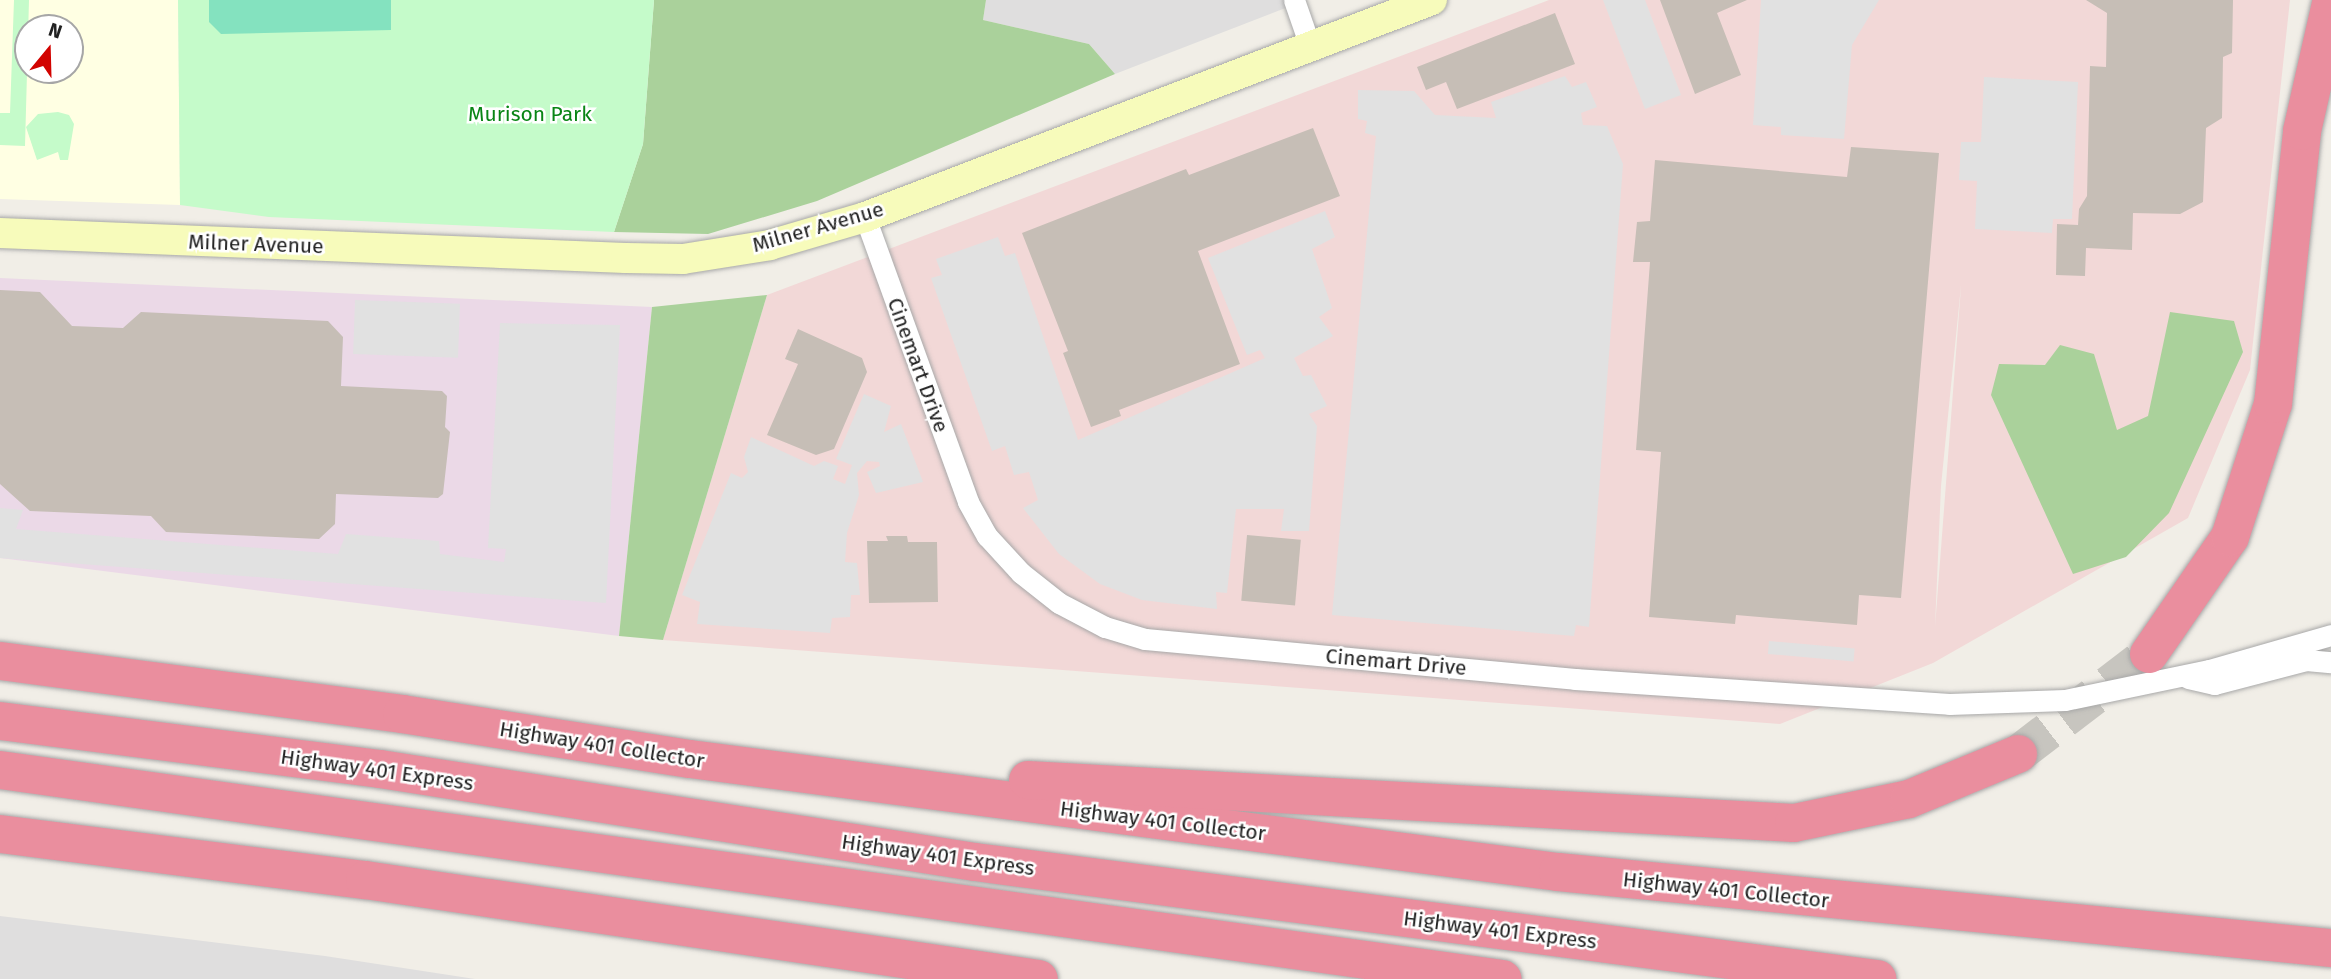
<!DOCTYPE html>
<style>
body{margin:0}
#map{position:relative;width:2331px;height:979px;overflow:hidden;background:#f1eee7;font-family:"Fira Sans",sans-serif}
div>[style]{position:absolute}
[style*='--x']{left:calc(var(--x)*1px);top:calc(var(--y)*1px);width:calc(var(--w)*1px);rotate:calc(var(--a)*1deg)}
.residential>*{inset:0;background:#dfdede}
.commercial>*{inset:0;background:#f2d8d7}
.industrial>*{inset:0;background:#ebd9e7}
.education>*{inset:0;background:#ffffe3}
.forest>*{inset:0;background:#aad19b}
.park>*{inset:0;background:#c5fbca}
.pitch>*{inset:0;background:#84e2bf}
.parking>*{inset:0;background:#e1e1e1;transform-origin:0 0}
.building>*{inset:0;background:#c6beb6;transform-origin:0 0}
.highway-tunnel>*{height:38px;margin-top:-19px;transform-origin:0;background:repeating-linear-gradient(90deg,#c7c5bf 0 38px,transparent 0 57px)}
.roads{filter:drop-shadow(0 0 2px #a8a8a8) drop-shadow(0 0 2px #a8a8a8)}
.street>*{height:21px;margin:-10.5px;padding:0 10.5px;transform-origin:10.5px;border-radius:10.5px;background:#fff}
.secondary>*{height:30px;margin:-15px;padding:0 15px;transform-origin:15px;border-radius:15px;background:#f7fbbb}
.highway>*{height:38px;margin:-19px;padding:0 19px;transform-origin:19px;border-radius:19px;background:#ea8e9e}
span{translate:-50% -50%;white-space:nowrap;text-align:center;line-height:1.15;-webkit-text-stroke:5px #fff;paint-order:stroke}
.park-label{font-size:21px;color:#098515}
.street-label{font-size:21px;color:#212121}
.north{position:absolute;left:14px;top:14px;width:70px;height:70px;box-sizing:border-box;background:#fff;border:2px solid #a6a6a6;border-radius:50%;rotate:19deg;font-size:19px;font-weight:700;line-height:28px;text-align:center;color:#212121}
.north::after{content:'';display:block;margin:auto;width:24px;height:32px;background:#d20300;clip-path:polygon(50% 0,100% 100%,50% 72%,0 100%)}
</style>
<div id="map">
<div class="residential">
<div style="clip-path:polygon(986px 0,1306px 0,1115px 74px,1089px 44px,983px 20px)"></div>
<div style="clip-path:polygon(0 916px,325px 956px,475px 979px,0 979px)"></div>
</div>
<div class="commercial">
<div style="clip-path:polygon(evenodd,1549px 0,2290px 0,2250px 370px,2188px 518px,1933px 663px,1780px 724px,663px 640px,767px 295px,1549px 0,1961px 286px,1961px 287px,1935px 627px,1941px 486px,1961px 286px)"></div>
</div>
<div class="industrial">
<div style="clip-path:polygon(0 278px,652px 307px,619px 636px,0 558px)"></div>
</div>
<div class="education">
<div style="clip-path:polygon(evenodd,0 0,178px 0,180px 205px,0 199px,0 0,28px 28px,70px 28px,70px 70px,28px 70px,28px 28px)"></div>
</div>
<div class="forest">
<div style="clip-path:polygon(654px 0,986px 0,983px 20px,1089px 44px,1115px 74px,817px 201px,708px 234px,614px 232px,643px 144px)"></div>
<div style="clip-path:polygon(767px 295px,663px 640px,619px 636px,652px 307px)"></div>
<div style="clip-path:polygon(2170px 312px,2234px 321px,2243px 352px,2169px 513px,2126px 557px,2073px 574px,1991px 395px,1999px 364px,2045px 365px,2060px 345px,2094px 354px,2117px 430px,2148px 416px)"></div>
</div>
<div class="park">
<div style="clip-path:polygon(14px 0,29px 0,25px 146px,0 145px,0 113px,10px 113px)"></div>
<div style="clip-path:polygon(178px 0,654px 0,643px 144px,614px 232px,269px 217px,180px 205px)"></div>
<div style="clip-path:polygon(58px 112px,69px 115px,74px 124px,68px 160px,60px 160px,58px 152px,37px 160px,26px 127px,38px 114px)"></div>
</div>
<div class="pitch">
<div style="clip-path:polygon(209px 0,391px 0,391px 30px,221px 34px,209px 22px)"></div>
</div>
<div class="parking">
<div style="clip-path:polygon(1603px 0,1645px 0,1681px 95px,1645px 109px)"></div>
<div style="clip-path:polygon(1761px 0,1879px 0,1852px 45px,1844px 139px,1781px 135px,1781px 127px,1753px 125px)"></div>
<div style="clip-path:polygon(1565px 76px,1572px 87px,1586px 82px,1597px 107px,1581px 113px,1583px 125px,1607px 126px,1623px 164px,1589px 627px,1576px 625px,1574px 636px,1332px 615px,1376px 136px,1365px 133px,1367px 121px,1358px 119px,1358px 90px,1414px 91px,1435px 115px,1496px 118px,1491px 102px)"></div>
<div style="clip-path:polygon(1984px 77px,2078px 82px,2072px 219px,2053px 219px,2052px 233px,1975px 229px,1977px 181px,1959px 180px,1961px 142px,1981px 142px)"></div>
<div style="clip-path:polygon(1325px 211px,1335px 237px,1312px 249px,1332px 308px,1319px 317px,1333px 336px,1294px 358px,1303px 376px,1311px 375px,1327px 406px,1309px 414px,1317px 426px,1309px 531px,1281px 531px,1284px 509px,1236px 509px,1227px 593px,1216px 592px,1217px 609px,1142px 600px,1100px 584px,1059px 554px,1023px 508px,1038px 500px,1029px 472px,1014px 475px,1005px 446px,992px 451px,931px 278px,942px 275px,936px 259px,998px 237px,1005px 256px,1015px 253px,1078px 440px,1265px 358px,1260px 350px,1247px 355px,1208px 258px)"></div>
<div style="left:355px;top:300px;width:105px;height:54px;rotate:2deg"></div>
<div style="clip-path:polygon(500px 323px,620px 325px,606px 603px,0 558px,0 508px,23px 510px,16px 529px,338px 554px,346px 534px,439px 541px,440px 554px,504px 562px,506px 549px,488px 548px)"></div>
<div style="clip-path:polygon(864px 394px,891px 406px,884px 432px,901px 424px,923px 482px,876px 493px,867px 472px,880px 466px,879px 462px,867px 461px,857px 473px,859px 495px,847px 533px,845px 562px,857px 563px,860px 595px,851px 595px,850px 617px,832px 618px,830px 633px,697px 624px,700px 602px,682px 595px,731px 473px,742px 478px,748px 472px,744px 457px,751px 437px,814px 466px,824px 461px,838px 466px,833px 479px,845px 484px,852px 465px,836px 459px)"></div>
<div style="left:1769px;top:641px;width:86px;height:13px;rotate:5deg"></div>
</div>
<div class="building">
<div style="clip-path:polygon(1660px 0,1747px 0,1717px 13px,1741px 75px,1695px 94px)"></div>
<div style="clip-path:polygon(2086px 0,2233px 0,2232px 53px,2223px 57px,2222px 118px,2206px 128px,2203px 202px,2180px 214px,2133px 213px,2132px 250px,2086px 248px,2085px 276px,2056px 275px,2057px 224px,2078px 225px,2079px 209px,2087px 196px,2090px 66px,2106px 67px,2107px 13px)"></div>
<div style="clip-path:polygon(1555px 13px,1575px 64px,1457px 109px,1446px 82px,1426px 90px,1417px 67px)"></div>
<div style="clip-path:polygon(1313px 128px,1340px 196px,1198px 251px,1240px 364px,1119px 410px,1121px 416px,1091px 427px,1063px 353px,1068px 351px,1022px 233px,1186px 169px,1189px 175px)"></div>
<div style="clip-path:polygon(1851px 147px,1939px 153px,1901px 598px,1859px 595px,1857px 625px,1736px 615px,1735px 624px,1649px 617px,1661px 452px,1636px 450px,1650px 262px,1633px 262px,1637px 222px,1650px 221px,1655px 160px,1847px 177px)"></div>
<div style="clip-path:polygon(0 290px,40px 292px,72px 326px,123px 328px,141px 312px,328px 321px,343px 337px,341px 386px,442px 391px,447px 396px,445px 427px,450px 432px,443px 494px,438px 498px,336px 494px,335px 524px,319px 539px,166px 532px,151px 516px,30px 511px,0 484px)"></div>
<div style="clip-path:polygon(798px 329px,862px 358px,867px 372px,834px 449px,816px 455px,767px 435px,798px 364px,785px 359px)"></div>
<div style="left:1247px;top:535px;width:54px;height:66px;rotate:5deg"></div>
<div style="clip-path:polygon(886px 536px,907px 536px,908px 542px,937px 542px,938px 602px,869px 603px,867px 541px,888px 541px)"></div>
</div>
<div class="highway-tunnel">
<div style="--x:2018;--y:754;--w:165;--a:-37.4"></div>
</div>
<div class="roads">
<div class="street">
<div style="--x:1294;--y:0;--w:49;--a:70.8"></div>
<div style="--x:865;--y:217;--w:303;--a:70.1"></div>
<div style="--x:968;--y:502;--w:39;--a:61"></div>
<div style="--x:987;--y:536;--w:50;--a:47.4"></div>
<div style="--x:1021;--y:573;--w:48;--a:38.3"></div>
<div style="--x:1059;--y:603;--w:52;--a:27.6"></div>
<div style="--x:1105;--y:627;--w:42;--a:16.7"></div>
<div style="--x:1145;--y:639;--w:432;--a:5.3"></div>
<div style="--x:1575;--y:679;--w:375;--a:3.8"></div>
<div style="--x:1949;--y:704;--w:116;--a:-2"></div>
<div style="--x:2065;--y:700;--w:147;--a:-11.8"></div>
<div style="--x:2209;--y:670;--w:127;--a:-16"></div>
<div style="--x:2188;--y:678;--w:27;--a:13"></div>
<div style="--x:2214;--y:684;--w:95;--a:-14.6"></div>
<div style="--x:2306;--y:660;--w:25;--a:5"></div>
</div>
<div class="secondary">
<div style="--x:0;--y:233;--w:626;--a:2.29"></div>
<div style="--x:626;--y:258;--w:57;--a:1"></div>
<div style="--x:683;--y:259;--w:88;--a:-9.1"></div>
<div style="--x:770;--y:245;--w:99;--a:-16.4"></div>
<div style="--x:865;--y:217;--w:607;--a:-20.94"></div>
</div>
<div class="highway">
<div style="--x:2149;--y:654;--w:142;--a:-55.3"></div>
<div style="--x:2230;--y:537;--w:140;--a:-72.1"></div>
<div style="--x:2273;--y:404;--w:275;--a:-83.9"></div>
<div style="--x:2302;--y:131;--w:131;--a:-77.2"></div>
<div style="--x:0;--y:661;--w:405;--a:7.5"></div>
<div style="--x:402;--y:714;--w:291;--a:8.9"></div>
<div style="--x:690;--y:759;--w:875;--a:7.42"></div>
<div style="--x:1558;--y:872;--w:777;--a:5.62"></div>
<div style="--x:0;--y:721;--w:383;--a:7.2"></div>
<div style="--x:380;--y:769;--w:602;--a:8.88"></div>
<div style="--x:975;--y:862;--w:910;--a:7.39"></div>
<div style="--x:0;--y:770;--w:1517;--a:7.92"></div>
<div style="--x:1028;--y:780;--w:767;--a:3.21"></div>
<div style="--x:1794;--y:823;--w:117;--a:-11.8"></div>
<div style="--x:1909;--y:799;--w:118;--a:-22.4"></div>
<div style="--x:0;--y:834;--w:368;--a:7.2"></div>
<div style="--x:365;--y:880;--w:681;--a:8.36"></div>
</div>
</div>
<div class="park-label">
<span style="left:530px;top:114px">Murison Park</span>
</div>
<div class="street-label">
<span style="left:818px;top:227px;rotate:-16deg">Milner Avenue</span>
<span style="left:256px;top:244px;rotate:2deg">Milner Avenue</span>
<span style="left:918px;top:365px;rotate:70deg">Cinemart Drive</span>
<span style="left:1396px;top:662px;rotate:5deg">Cinemart Drive</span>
<span style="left:602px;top:745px;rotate:9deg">Highway 401 Collector</span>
<span style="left:377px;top:770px;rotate:8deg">Highway 401 Express</span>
<span style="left:1163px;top:821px;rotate:7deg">Highway 401 Collector</span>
<span style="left:938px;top:855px;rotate:8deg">Highway 401 Express</span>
<span style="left:1726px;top:890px;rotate:6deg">Highway 401 Collector</span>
<span style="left:1500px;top:930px;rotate:7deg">Highway 401 Express</span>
</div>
<div class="north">N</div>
</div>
